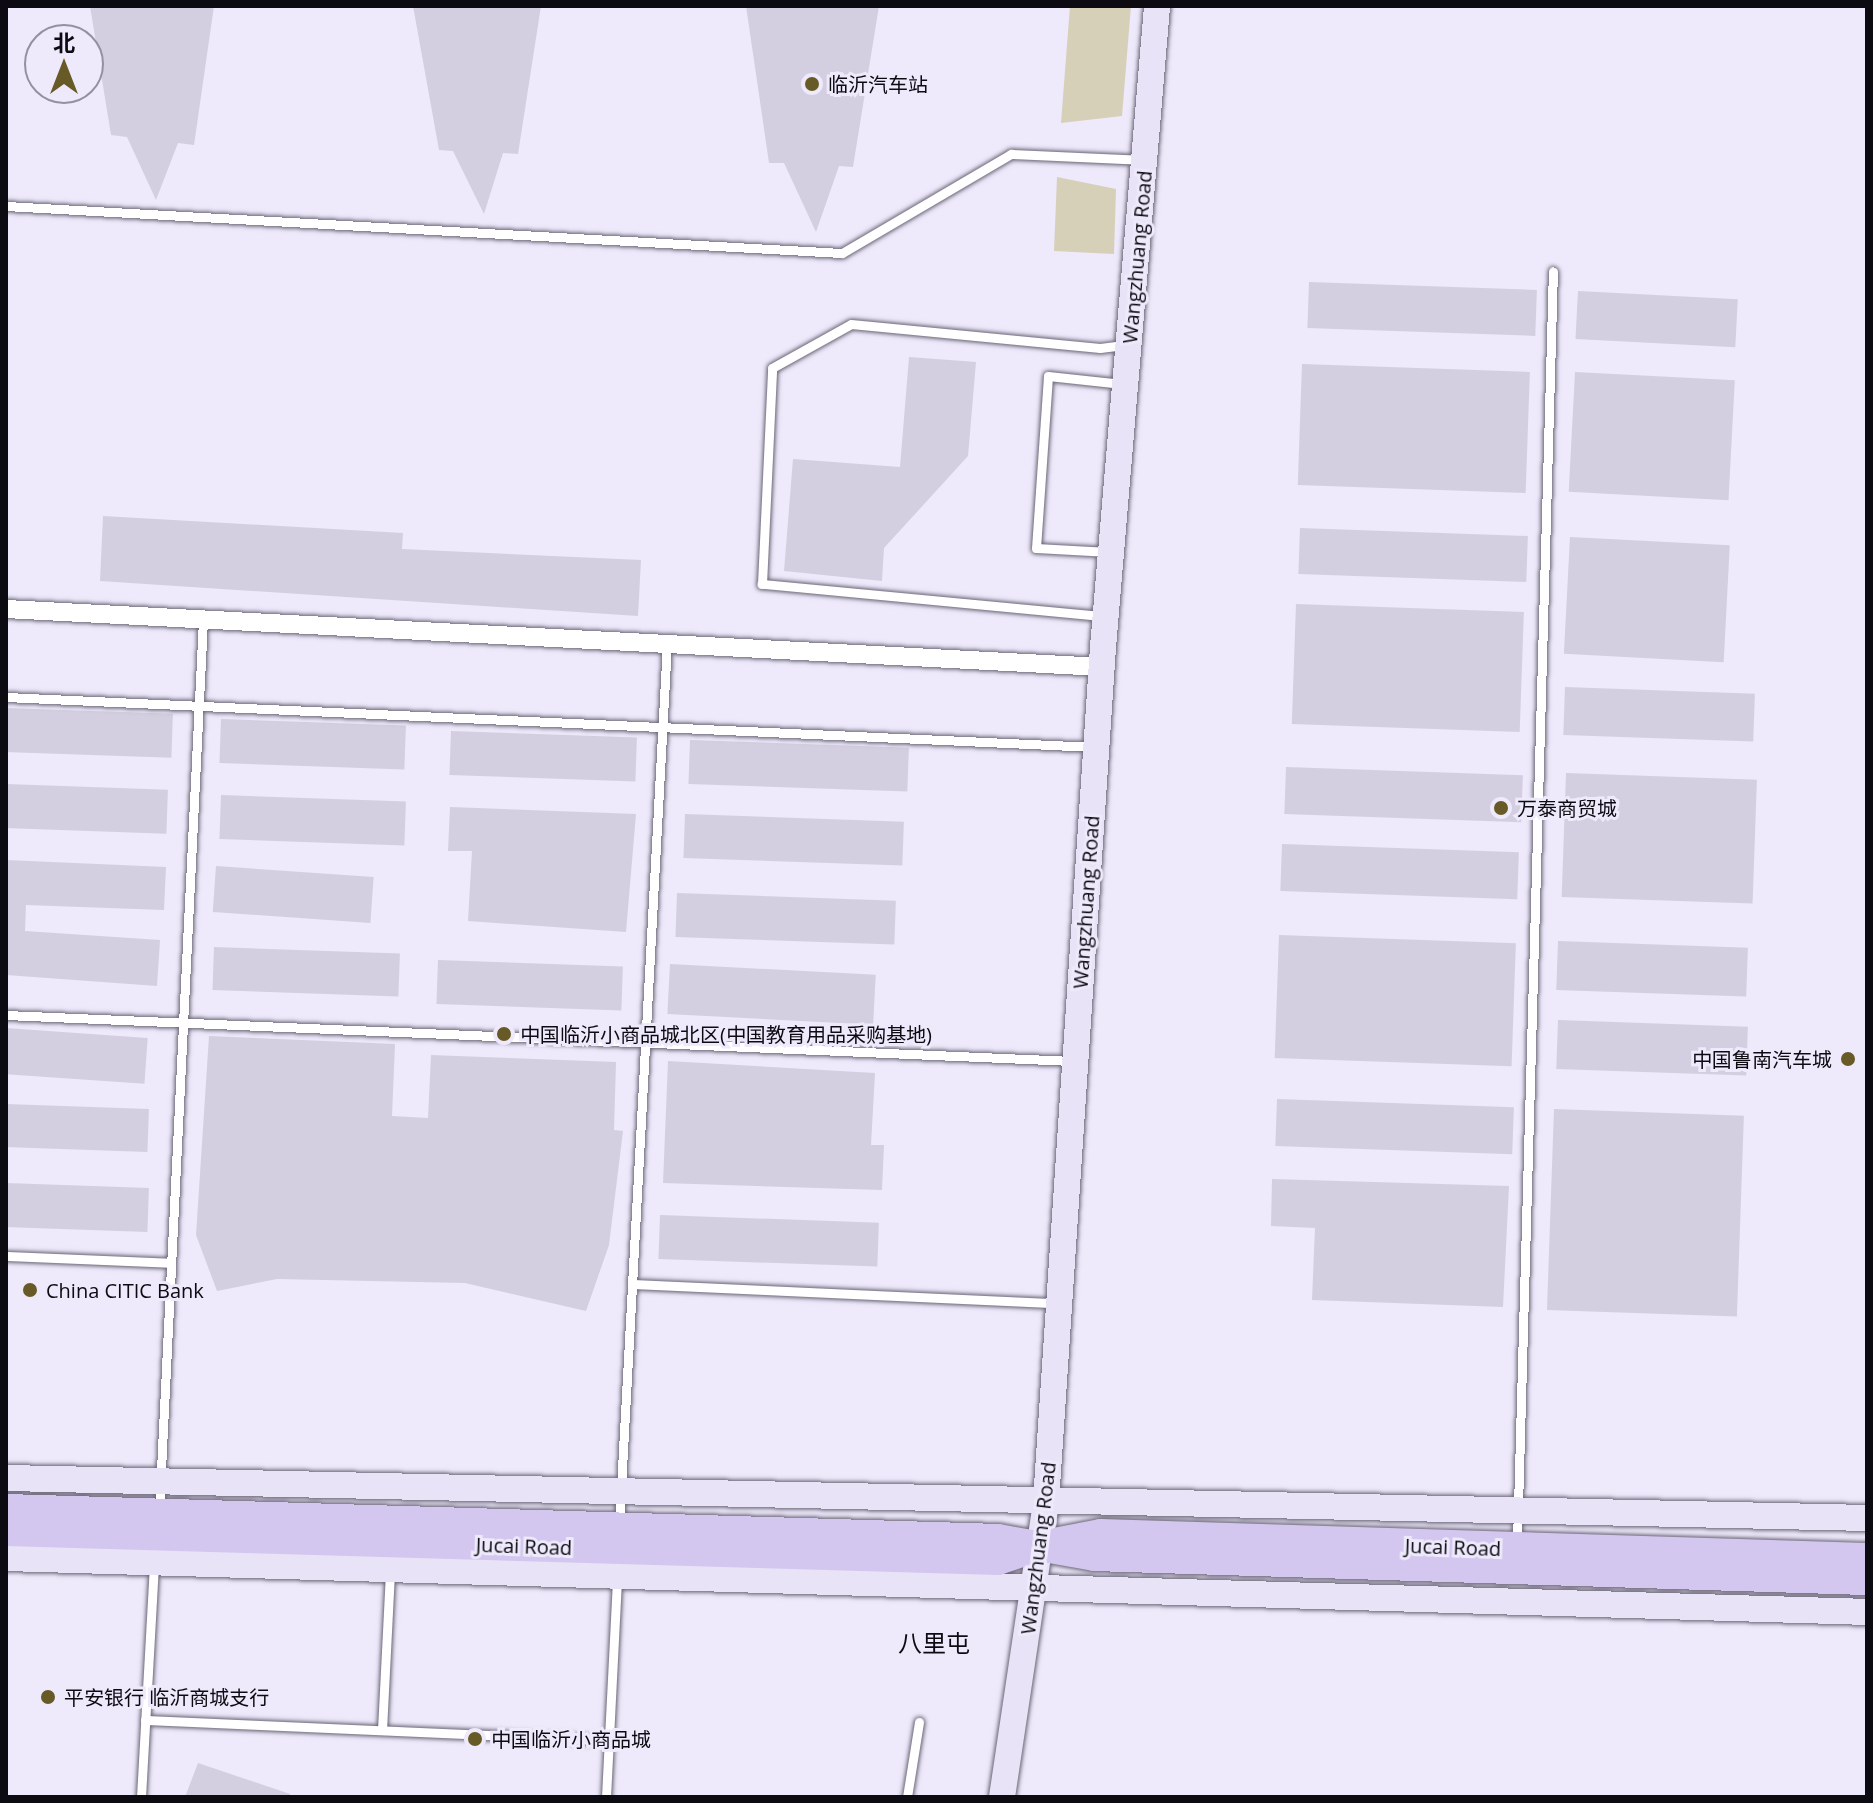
<!DOCTYPE html>
<meta charset="utf-8">
<style>
body{margin:0}
#map{position:relative;width:1873px;height:1803px;overflow:hidden;background:#eee9fb;font-family:"Open Sans","Noto Sans SC",sans-serif}
div>[style]{position:absolute}
[style*='--x']{left:calc(var(--x)*1px);top:calc(var(--y)*1px);width:calc(var(--w)*1px);rotate:calc(var(--a)*1deg)}
.green>*{inset:0;background:#d6d0b9}
.building>*{inset:0;background:#d3cfe0;transform-origin:0 0}
.roads{filter:drop-shadow(0 0 2px #6a6676) drop-shadow(0 0 2px #6a6676)}
.lane>*{height:9px;margin:-4.5px;padding:0 4.5px;transform-origin:4.5px;border-radius:4.5px;background:#fff}
.street>*{height:18px;margin:-9px;padding:0 9px;transform-origin:9px;border-radius:9px;background:#fff}
.secondary>*{height:26px;margin:-13px;padding:0 13px;transform-origin:13px;border-radius:13px;background:#e9e3f7}
.primary>*{height:30px;margin:-15px;padding:0 15px;transform-origin:15px;border-radius:15px;background:#d3c7ef}
.dots>*{width:22px;height:22px;translate:-50% -50%;box-sizing:border-box;border:4px solid #eee9fb;border-radius:50%}
span{translate:-50% -50%;white-space:nowrap;text-align:center;line-height:1.15;-webkit-text-stroke:6px #eee9fb;paint-order:stroke}
.poi-label{font-size:20px;color:#0c0b11}
.left{translate:0 -50%;text-align:left}
.right{translate:-100% -50%;text-align:right}
.street-label{font-size:20px;color:#0c0b11}
.quarter-label{font-size:24px;color:#0c0b11}
.frame{position:absolute;inset:0;border:8px solid #0c0b11;pointer-events:none}
.north{position:absolute;left:24px;top:24px;width:80px;height:80px;box-sizing:border-box;background:#eee9fb;border:2px solid #94909d;border-radius:50%;rotate:0deg;font-size:22px;font-weight:700;line-height:32px;text-align:center;color:#0c0b11}
.north::after{content:'';display:block;margin:auto;width:28px;height:36px;background:#685a27;clip-path:polygon(50% 0,100% 100%,50% 72%,0 100%)}
</style>
<div id="map">
<div class="green">
<div style="clip-path:polygon(1070px 6px,1131px 6px,1122px 116px,1061px 123px)"></div>
<div style="clip-path:polygon(1057px 177px,1116px 189px,1114px 254px,1054px 251px)"></div>
</div>
<div class="building">
<div style="clip-path:polygon(90px 6px,214px 6px,194px 145px,178px 143px,156px 200px,127px 137px,111px 135px)"></div>
<div style="clip-path:polygon(413px 6px,541px 6px,518px 154px,503px 153px,484px 214px,453px 151px,439px 150px)"></div>
<div style="clip-path:polygon(746px 6px,879px 6px,853px 167px,839px 166px,816px 232px,784px 163px,769px 163px)"></div>
<div style="left:1309px;top:282px;width:228px;height:46px;rotate:2deg"></div>
<div style="left:1578px;top:291px;width:160px;height:48px;rotate:3deg"></div>
<div style="clip-path:polygon(909px 357px,976px 362px,968px 456px,884px 548px,882px 581px,784px 571px,793px 459px,900px 467px)"></div>
<div style="left:1302px;top:364px;width:228px;height:121px;rotate:2deg"></div>
<div style="left:1575px;top:372px;width:160px;height:120px;rotate:3deg"></div>
<div style="clip-path:polygon(103px 516px,403px 533px,402px 549px,641px 560px,638px 616px,100px 581px)"></div>
<div style="left:1300px;top:528px;width:228px;height:46px;rotate:2deg"></div>
<div style="left:1570px;top:537px;width:160px;height:117px;rotate:3deg"></div>
<div style="left:1296px;top:604px;width:228px;height:120px;rotate:2deg"></div>
<div style="left:1565px;top:687px;width:190px;height:48px;rotate:2deg"></div>
<div style="left:6px;top:708px;width:167px;height:44px;rotate:2deg"></div>
<div style="left:221px;top:719px;width:185px;height:44px;rotate:2deg"></div>
<div style="left:451px;top:731px;width:186px;height:44px;rotate:2deg"></div>
<div style="left:690px;top:740px;width:219px;height:44px;rotate:2deg"></div>
<div style="left:1286px;top:767px;width:237px;height:47px;rotate:2deg"></div>
<div style="left:1566px;top:773px;width:191px;height:124px;rotate:2deg"></div>
<div style="left:6px;top:784px;width:162px;height:44px;rotate:2deg"></div>
<div style="left:221px;top:795px;width:185px;height:44px;rotate:2deg"></div>
<div style="clip-path:polygon(450px 807px,636px 814px,626px 932px,468px 921px,472px 851px,448px 851px)"></div>
<div style="left:685px;top:814px;width:219px;height:44px;rotate:2deg"></div>
<div style="left:1282px;top:844px;width:237px;height:47px;rotate:2deg"></div>
<div style="clip-path:polygon(6px 860px,166px 867px,164px 910px,26px 905px,25px 931px,160px 940px,157px 986px,6px 975px)"></div>
<div style="left:216px;top:866px;width:158px;height:46px;rotate:4deg"></div>
<div style="left:677px;top:893px;width:219px;height:44px;rotate:2deg"></div>
<div style="left:1279px;top:935px;width:237px;height:123px;rotate:2deg"></div>
<div style="left:1558px;top:941px;width:190px;height:49px;rotate:2deg"></div>
<div style="left:214px;top:947px;width:186px;height:43px;rotate:2deg"></div>
<div style="left:438px;top:960px;width:185px;height:44px;rotate:2deg"></div>
<div style="left:670px;top:964px;width:206px;height:50px;rotate:3deg"></div>
<div style="left:1558px;top:1020px;width:190px;height:49px;rotate:2deg"></div>
<div style="left:6px;top:1028px;width:142px;height:46px;rotate:4deg"></div>
<div style="clip-path:polygon(209px 1036px,395px 1044px,392px 1116px,428px 1118px,431px 1055px,616px 1062px,614px 1130px,623px 1131px,609px 1245px,586px 1311px,465px 1283px,277px 1279px,217px 1291px,196px 1235px)"></div>
<div style="clip-path:polygon(668px 1061px,875px 1073px,871px 1145px,884px 1145px,882px 1190px,663px 1183px)"></div>
<div style="left:1277px;top:1099px;width:237px;height:47px;rotate:2deg"></div>
<div style="left:6px;top:1104px;width:143px;height:43px;rotate:2deg"></div>
<div style="left:1554px;top:1109px;width:190px;height:201px;rotate:2deg"></div>
<div style="clip-path:polygon(1272px 1179px,1509px 1186px,1503px 1307px,1312px 1300px,1315px 1228px,1271px 1226px)"></div>
<div style="left:6px;top:1183px;width:143px;height:44px;rotate:2deg"></div>
<div style="left:660px;top:1215px;width:219px;height:44px;rotate:2deg"></div>
<div style="clip-path:polygon(198px 1763px,290px 1794px,290px 1797px,185px 1797px)"></div>
</div>
<div class="roads">
<div class="lane">
<div style="--x:6;--y:206;--w:837;--a:3.22"></div>
<div style="--x:842;--y:253;--w:196;--a:-30.4"></div>
<div style="--x:1011;--y:154;--w:130;--a:2.6"></div>
<div style="--x:1109;--y:552;--w:73;--a:-176.9"></div>
<div style="--x:1036;--y:548;--w:172;--a:-86"></div>
<div style="--x:1048;--y:376;--w:75;--a:6.1"></div>
<div style="--x:1102;--y:616;--w:342;--a:-174.6"></div>
<div style="--x:762;--y:584;--w:216;--a:-87.3"></div>
<div style="--x:772;--y:368;--w:90;--a:-29.1"></div>
<div style="--x:851;--y:324;--w:250;--a:5.5"></div>
<div style="--x:1100;--y:348;--w:26;--a:-7"></div>
<div style="--x:6;--y:697;--w:1088;--a:2.63"></div>
<div style="--x:6;--y:1015;--w:1067;--a:2.47"></div>
<div style="--x:6;--y:1256;--w:165;--a:2.4"></div>
<div style="--x:632;--y:1284;--w:425;--a:2.6"></div>
<div style="--x:159;--y:1510;--w:891;--a:-87.17"></div>
<div style="--x:619;--y:1524;--w:881;--a:-86.88"></div>
<div style="--x:1517;--y:1542;--w:1271;--a:-88.38"></div>
<div style="--x:145;--y:1720;--w:464;--a:2.5"></div>
<div style="--x:382;--y:1730;--w:157;--a:-87.1"></div>
<div style="--x:141;--y:1797;--w:230;--a:-86.8"></div>
<div style="--x:606;--y:1797;--w:220;--a:-87.1"></div>
<div style="--x:907;--y:1797;--w:76;--a:-80.9"></div>
</div>
<div class="street">
<div style="--x:6;--y:609;--w:1098;--a:3.03"></div>
</div>
<div class="secondary">
<div style="--x:6;--y:1478;--w:1861;--a:1.23"></div>
<div style="--x:6;--y:1558;--w:1862;--a:1.66"></div>
<div style="--x:1002;--y:1797;--w:299;--a:-81.5"></div>
<div style="--x:1046;--y:1501;--w:856;--a:-86.18"></div>
<div style="--x:1103;--y:647;--w:643;--a:-85.18"></div>
</div>
<div class="primary">
<div style="--x:6;--y:1509;--w:992;--a:1.73"></div>
<div style="--x:998;--y:1539;--w:97;--a:10"></div>
<div style="--x:1094;--y:1556;--w:773;--a:1.78"></div>
<div style="--x:6;--y:1531;--w:992;--a:1.67"></div>
<div style="--x:998;--y:1560;--w:43;--a:-18.9"></div>
<div style="--x:1039;--y:1546;--w:63;--a:-11"></div>
<div style="--x:1101;--y:1534;--w:766;--a:1.79"></div>
</div>
</div>
<div class="dots">
<div style="left:812px;top:84px;background:#685a27"></div>
<div style="left:1501px;top:808px;background:#685a27"></div>
<div style="left:504px;top:1034px;background:#685a27"></div>
<div style="left:1848px;top:1059px;background:#685a27"></div>
<div style="left:30px;top:1290px;background:#685a27"></div>
<div style="left:48px;top:1697px;background:#685a27"></div>
<div style="left:475px;top:1739px;background:#685a27"></div>
</div>
<div class="poi-label">
<span class="left" style="left:828px;top:84px">临沂汽车站</span>
<span class="left" style="left:1517px;top:808px">万泰商贸城</span>
<span class="left" style="left:520px;top:1034px">中国临沂小商品城北区(中国教育用品采购基地)</span>
<span class="right" style="left:1832px;top:1059px">中国鲁南汽车城</span>
<span class="left" style="left:46px;top:1290px">China CITIC Bank</span>
<span class="left" style="left:64px;top:1697px">平安银行 临沂商城支行</span>
<span class="left" style="left:491px;top:1739px">中国临沂小商品城</span>
</div>
<div class="street-label">
<span style="left:1137px;top:257px;rotate:-85deg">Wangzhuang Road</span>
<span style="left:1086px;top:902px;rotate:-86deg">Wangzhuang Road</span>
<span style="left:524px;top:1546px;rotate:2deg">Jucai Road</span>
<span style="left:1453px;top:1547px;rotate:2deg">Jucai Road</span>
<span style="left:1038px;top:1548px;rotate:-83deg">Wangzhuang Road</span>
</div>
<div class="quarter-label">
<span style="left:934px;top:1643px">八里屯</span>
</div>
<div class="frame"></div>
<div class="north">北</div>
</div>
